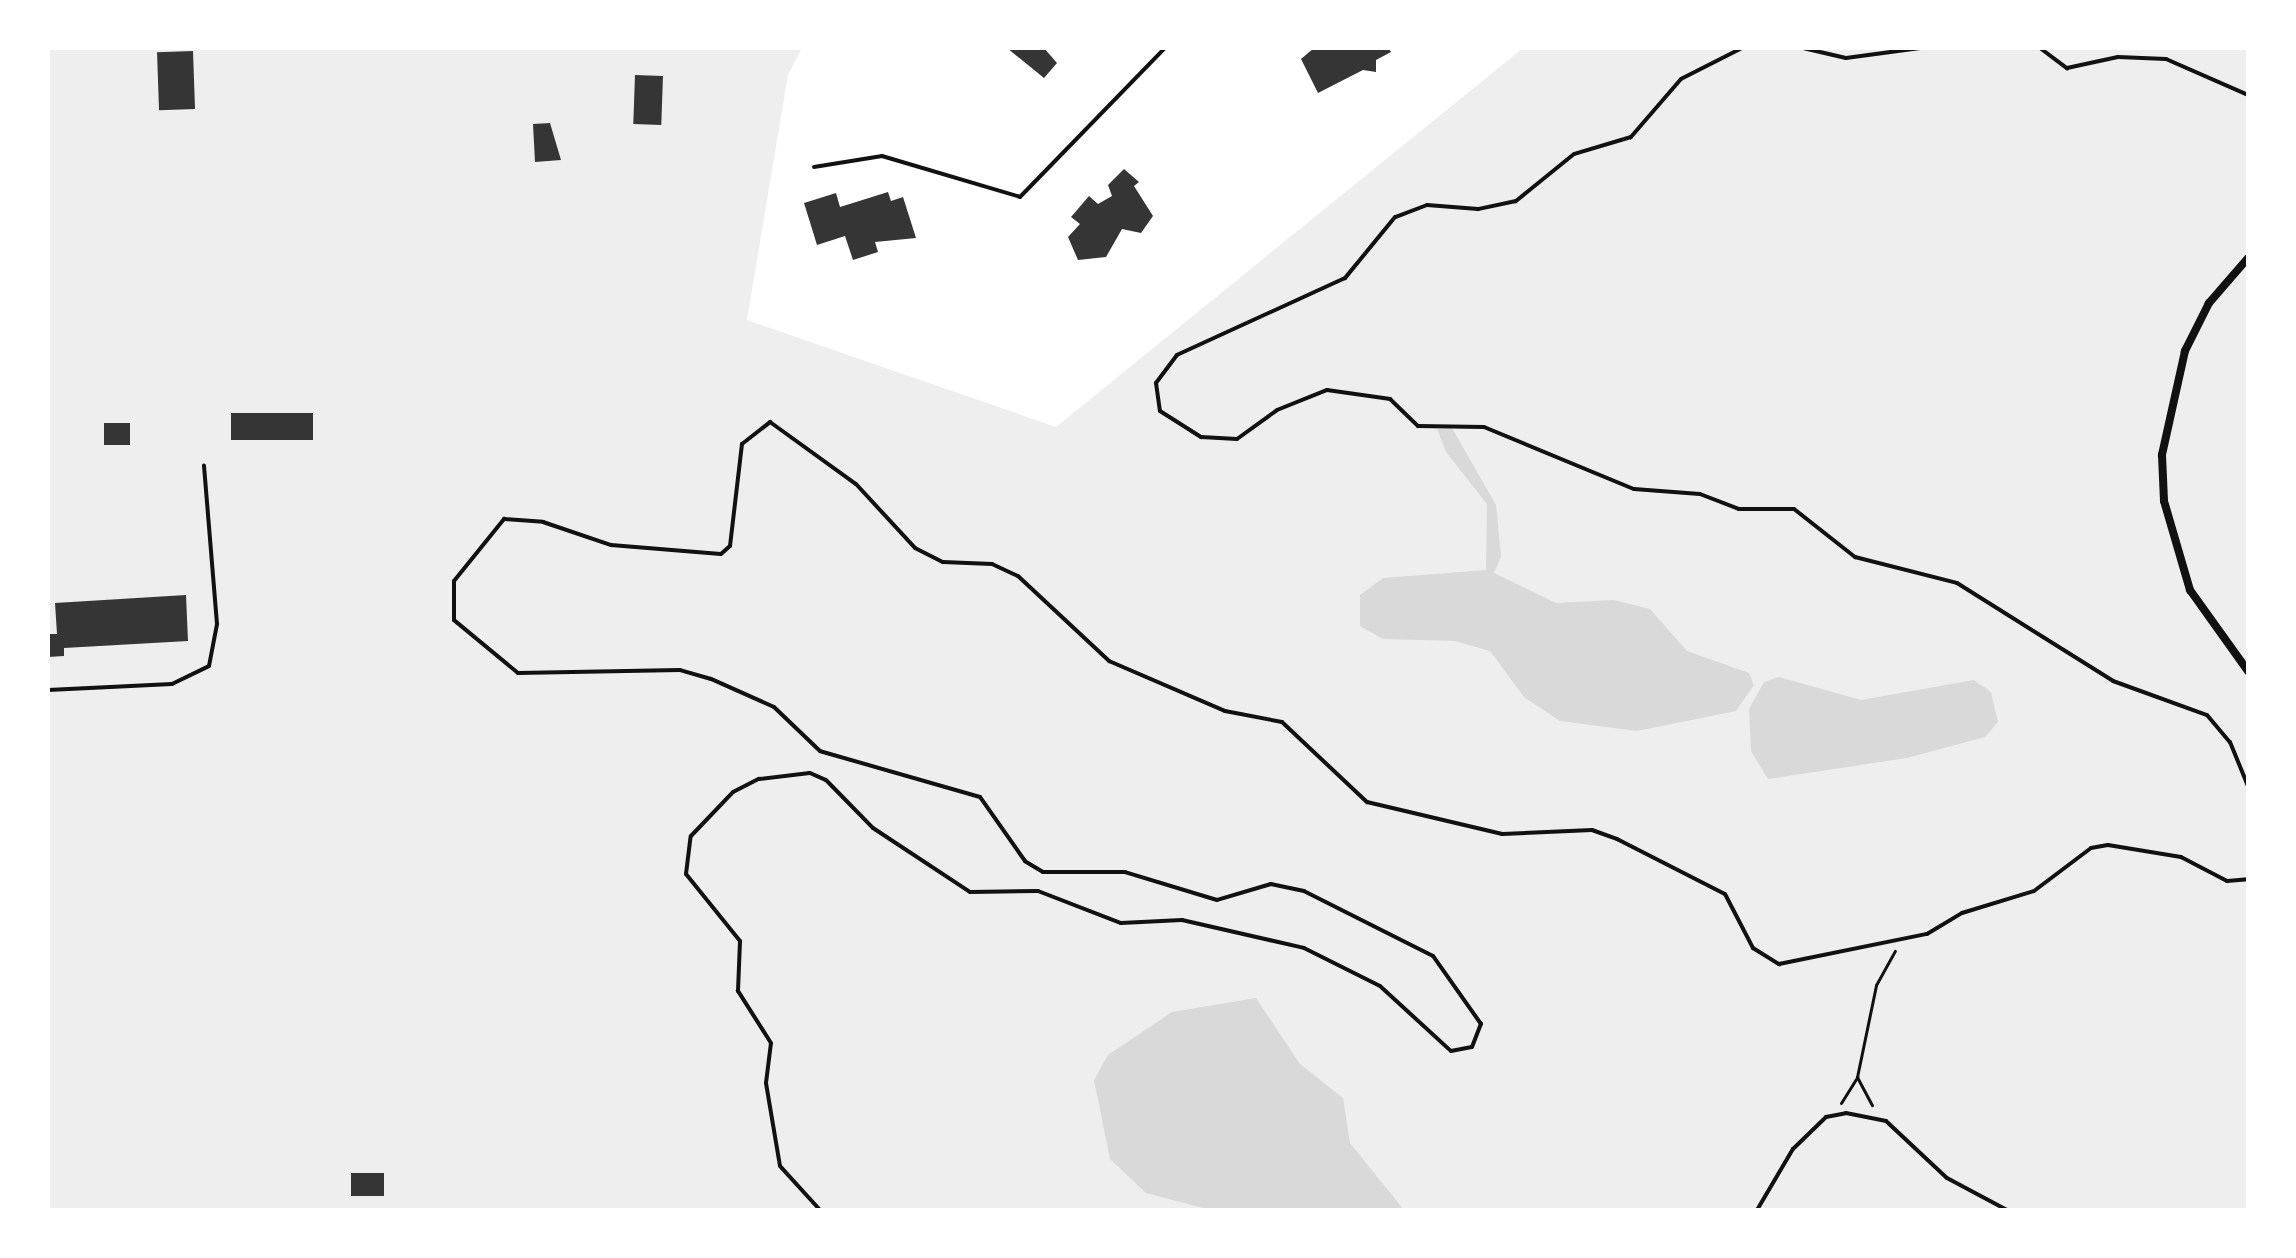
<!DOCTYPE html>
<style>
body{margin:0}
#map{position:relative;width:2296px;height:1258px;overflow:hidden;background:#fff;font-family:"Work Sans",sans-serif}
div>[style]{position:absolute}
[style*='--x']{left:calc(var(--x)*1px);top:calc(var(--y)*1px);width:calc(var(--w)*1px);rotate:calc(var(--a)*1deg)}
.green>*{inset:0;background:#eee}
.water>*{inset:0;background:#d9d9d9}
.building>*{inset:0;background:#353535;transform-origin:0 0}
.path>*{height:3px;margin:-1.5px;padding:0 1.5px;transform-origin:1.5px;border-radius:1.5px;background:#111}
.service>*{height:4px;margin:-2px;padding:0 2px;transform-origin:2px;border-radius:2px;background:#111}
.minor>*{height:8px;margin:-4px;padding:0 4px;transform-origin:4px;border-radius:4px;background:#111}
span{translate:-50% -50%;white-space:nowrap;text-align:center;line-height:1.15;-webkit-text-stroke:8px #fff;paint-order:stroke}
.frame{position:absolute;inset:0;border:50px solid #fff;pointer-events:none}
</style>
<div id="map">
<div class="green">
<div style="clip-path:polygon(48px 48px,802px 48px,788px 75px,747px 320px,1056px 427px,1523px 48px,2248px 48px,2248px 1210px,48px 1210px)"></div>
</div>
<div class="water">
<div style="clip-path:polygon(1452px 428px,1496px 505px,1501px 557px,1494px 573px,1556px 603px,1614px 600px,1650px 609px,1687px 651px,1749px 673px,1754px 685px,1736px 711px,1637px 731px,1560px 721px,1524px 697px,1490px 651px,1455px 641px,1383px 639px,1360px 626px,1360px 595px,1383px 578px,1486px 570px,1487px 504px,1446px 452px,1437px 429px)"></div>
<div style="clip-path:polygon(1779px 677px,1861px 700px,1974px 680px,1991px 692px,1998px 722px,1985px 737px,1907px 758px,1768px 779px,1751px 751px,1749px 709px,1764px 682px)"></div>
<div style="clip-path:polygon(1256px 998px,1300px 1064px,1343px 1098px,1350px 1143px,1404px 1210px,1211px 1210px,1146px 1193px,1110px 1159px,1094px 1080px,1108px 1055px,1172px 1012px)"></div>
</div>
<div class="building">
<div style="clip-path:polygon(1007px 48px,1044px 48px,1057px 63px,1044px 78px)"></div>
<div style="clip-path:polygon(1314px 48px,1389px 48px,1391px 52px,1376px 60px,1376px 72px,1363px 70px,1318px 93px,1301px 59px)"></div>
<div style="left:193px;top:51px;width:58px;height:36px;rotate:88deg"></div>
<div style="left:635px;top:75px;width:28px;height:49px;rotate:2deg"></div>
<div style="clip-path:polygon(550px 123px,561px 160px,535px 162px,533px 124px)"></div>
<div style="clip-path:polygon(1124px 169px,1139px 182px,1134px 186px,1153px 216px,1141px 233px,1122px 229px,1106px 257px,1078px 260px,1068px 237px,1080px 224px,1071px 217px,1089px 196px,1098px 204px,1112px 196px,1108px 185px)"></div>
<div style="clip-path:polygon(888px 192px,891px 201px,903px 197px,916px 238px,875px 242px,878px 252px,853px 260px,845px 236px,817px 245px,804px 203px,836px 193px,840px 207px)"></div>
<div style="left:231px;top:413px;width:82px;height:27px"></div>
<div style="left:104px;top:423px;width:26px;height:22px"></div>
<div style="clip-path:polygon(186px 595px,188px 641px,64px 648px,64px 656px,48px 657px,48px 634px,57px 634px,55px 603px)"></div>
<div style="left:351px;top:1173px;width:33px;height:23px"></div>
</div>
<div class="path">
<div style="--x:1857;--y:1077;--w:32;--a:62"></div>
<div style="--x:1841;--y:1103;--w:31;--a:-58"></div>
<div style="--x:1857;--y:1077;--w:94;--a:-78.3"></div>
<div style="--x:1876;--y:985;--w:39;--a:-61"></div>
</div>
<div class="service">
<div style="--x:1742;--y:48;--w:68;--a:153.1"></div>
<div style="--x:1681;--y:79;--w:77;--a:130.8"></div>
<div style="--x:1631;--y:137;--w:59;--a:163.4"></div>
<div style="--x:1574;--y:154;--w:75;--a:141"></div>
<div style="--x:1516;--y:201;--w:39;--a:168"></div>
<div style="--x:1478;--y:209;--w:51;--a:-175.5"></div>
<div style="--x:1427;--y:205;--w:34;--a:159"></div>
<div style="--x:1395;--y:217;--w:79;--a:129.3"></div>
<div style="--x:1345;--y:278;--w:185;--a:155.4"></div>
<div style="--x:1177;--y:355;--w:35;--a:127"></div>
<div style="--x:1156;--y:383;--w:28;--a:82"></div>
<div style="--x:1160;--y:411;--w:49;--a:32.4"></div>
<div style="--x:1201;--y:437;--w:36;--a:3"></div>
<div style="--x:1237;--y:439;--w:49;--a:-35.9"></div>
<div style="--x:1277;--y:410;--w:54;--a:-21.8"></div>
<div style="--x:1327;--y:390;--w:64;--a:8.1"></div>
<div style="--x:1390;--y:399;--w:39;--a:44"></div>
<div style="--x:1418;--y:426;--w:66;--a:0.9"></div>
<div style="--x:1484;--y:427;--w:162;--a:22.5"></div>
<div style="--x:1634;--y:489;--w:66;--a:4.3"></div>
<div style="--x:1700;--y:494;--w:42;--a:21"></div>
<div style="--x:1739;--y:509;--w:55;--a:0"></div>
<div style="--x:1794;--y:509;--w:78;--a:38.2"></div>
<div style="--x:1855;--y:557;--w:105;--a:14.3"></div>
<div style="--x:1957;--y:583;--w:184;--a:32.1"></div>
<div style="--x:2113;--y:681;--w:100;--a:19.9"></div>
<div style="--x:2207;--y:715;--w:35;--a:50"></div>
<div style="--x:2230;--y:742;--w:48;--a:67.8"></div>
<div style="--x:1803;--y:48;--w:44;--a:13.1"></div>
<div style="--x:1846;--y:58;--w:75;--a:-7.7"></div>
<div style="--x:2040;--y:48;--w:34;--a:37"></div>
<div style="--x:2067;--y:68;--w:52;--a:-12.2"></div>
<div style="--x:2118;--y:57;--w:48;--a:2.4"></div>
<div style="--x:2166;--y:59;--w:90;--a:23.7"></div>
<div style="--x:814;--y:167;--w:69;--a:-9.2"></div>
<div style="--x:882;--y:156;--w:144;--a:16.5"></div>
<div style="--x:1020;--y:197;--w:208;--a:-45.8"></div>
<div style="--x:48;--y:690;--w:124;--a:-2.8"></div>
<div style="--x:172;--y:684;--w:41;--a:-25.9"></div>
<div style="--x:209;--y:666;--w:43;--a:-79.2"></div>
<div style="--x:217;--y:624;--w:159;--a:-94.7"></div>
<div style="--x:820;--y:1210;--w:59;--a:-132.3"></div>
<div style="--x:780;--y:1166;--w:84;--a:-99.6"></div>
<div style="--x:766;--y:1083;--w:40;--a:-82.9"></div>
<div style="--x:771;--y:1043;--w:62;--a:-122.4"></div>
<div style="--x:738;--y:991;--w:50;--a:-87.7"></div>
<div style="--x:740;--y:941;--w:86;--a:-128.9"></div>
<div style="--x:686;--y:874;--w:38;--a:-83"></div>
<div style="--x:691;--y:836;--w:61;--a:-46.3"></div>
<div style="--x:733;--y:792;--w:29;--a:-27"></div>
<div style="--x:759;--y:779;--w:51;--a:-6.7"></div>
<div style="--x:810;--y:773;--w:17;--a:24"></div>
<div style="--x:826;--y:780;--w:67;--a:45.6"></div>
<div style="--x:873;--y:828;--w:116;--a:33.4"></div>
<div style="--x:970;--y:892;--w:68;--a:-0.8"></div>
<div style="--x:1038;--y:891;--w:89;--a:21.1"></div>
<div style="--x:1121;--y:923;--w:61;--a:-2.8"></div>
<div style="--x:1182;--y:920;--w:125;--a:12.9"></div>
<div style="--x:1304;--y:948;--w:85;--a:26.6"></div>
<div style="--x:1380;--y:986;--w:96;--a:42.5"></div>
<div style="--x:1451;--y:1051;--w:21;--a:-11"></div>
<div style="--x:1472;--y:1047;--w:25;--a:-69"></div>
<div style="--x:1481;--y:1024;--w:83;--a:-125.2"></div>
<div style="--x:1433;--y:956;--w:144;--a:-153.3"></div>
<div style="--x:1304;--y:891;--w:34;--a:-168"></div>
<div style="--x:1271;--y:884;--w:56;--a:163.5"></div>
<div style="--x:1217;--y:900;--w:96;--a:-163.1"></div>
<div style="--x:1125;--y:872;--w:82;--a:180"></div>
<div style="--x:1043;--y:872;--w:21;--a:-149"></div>
<div style="--x:1025;--y:861;--w:78;--a:-125.1"></div>
<div style="--x:980;--y:797;--w:166;--a:-164"></div>
<div style="--x:820;--y:751;--w:64;--a:-136.3"></div>
<div style="--x:774;--y:707;--w:69;--a:-156"></div>
<div style="--x:711;--y:679;--w:32;--a:-164"></div>
<div style="--x:680;--y:670;--w:162;--a:178.9"></div>
<div style="--x:518;--y:673;--w:83;--a:-140.4"></div>
<div style="--x:454;--y:620;--w:39;--a:-90"></div>
<div style="--x:454;--y:581;--w:80;--a:-51.1"></div>
<div style="--x:504;--y:519;--w:39;--a:4"></div>
<div style="--x:543;--y:522;--w:72;--a:18.7"></div>
<div style="--x:611;--y:545;--w:110;--a:4.7"></div>
<div style="--x:721;--y:554;--w:12;--a:-42"></div>
<div style="--x:730;--y:546;--w:103;--a:-83.3"></div>
<div style="--x:742;--y:444;--w:36;--a:-38"></div>
<div style="--x:770;--y:422;--w:106;--a:35.8"></div>
<div style="--x:856;--y:484;--w:87;--a:47.3"></div>
<div style="--x:915;--y:548;--w:31;--a:27"></div>
<div style="--x:943;--y:562;--w:49;--a:2.3"></div>
<div style="--x:992;--y:564;--w:29;--a:25"></div>
<div style="--x:1018;--y:576;--w:125;--a:43"></div>
<div style="--x:1109;--y:661;--w:126;--a:23.3"></div>
<div style="--x:1225;--y:711;--w:58;--a:10.9"></div>
<div style="--x:1282;--y:722;--w:117;--a:43.3"></div>
<div style="--x:1367;--y:802;--w:139;--a:13.3"></div>
<div style="--x:1502;--y:834;--w:90;--a:-2.5"></div>
<div style="--x:1592;--y:830;--w:27;--a:20"></div>
<div style="--x:1617;--y:839;--w:121;--a:27"></div>
<div style="--x:1725;--y:894;--w:61;--a:62.6"></div>
<div style="--x:1753;--y:948;--w:31;--a:32"></div>
<div style="--x:1779;--y:964;--w:151;--a:-11.5"></div>
<div style="--x:1927;--y:934;--w:41;--a:-31"></div>
<div style="--x:1962;--y:913;--w:75;--a:-17"></div>
<div style="--x:2034;--y:891;--w:71;--a:-37"></div>
<div style="--x:2091;--y:848;--w:17;--a:-10"></div>
<div style="--x:2108;--y:845;--w:74;--a:9.3"></div>
<div style="--x:2181;--y:857;--w:52;--a:27.6"></div>
<div style="--x:2227;--y:881;--w:21;--a:-5"></div>
<div style="--x:1757;--y:1210;--w:71;--a:-59.5"></div>
<div style="--x:1793;--y:1149;--w:46;--a:-44.1"></div>
<div style="--x:1826;--y:1117;--w:20;--a:-11"></div>
<div style="--x:1846;--y:1113;--w:41;--a:11.3"></div>
<div style="--x:1886;--y:1121;--w:83;--a:43.1"></div>
<div style="--x:1947;--y:1178;--w:68;--a:28.1"></div>
</div>
<div class="minor">
<div style="--x:2248;--y:258;--w:60;--a:130.9"></div>
<div style="--x:2209;--y:303;--w:54;--a:116.6"></div>
<div style="--x:2185;--y:351;--w:107;--a:102.5"></div>
<div style="--x:2162;--y:455;--w:46;--a:87.5"></div>
<div style="--x:2164;--y:501;--w:93;--a:73.7"></div>
<div style="--x:2190;--y:590;--w:100;--a:54.4"></div>
</div>
<div class="frame"></div>
</div>
